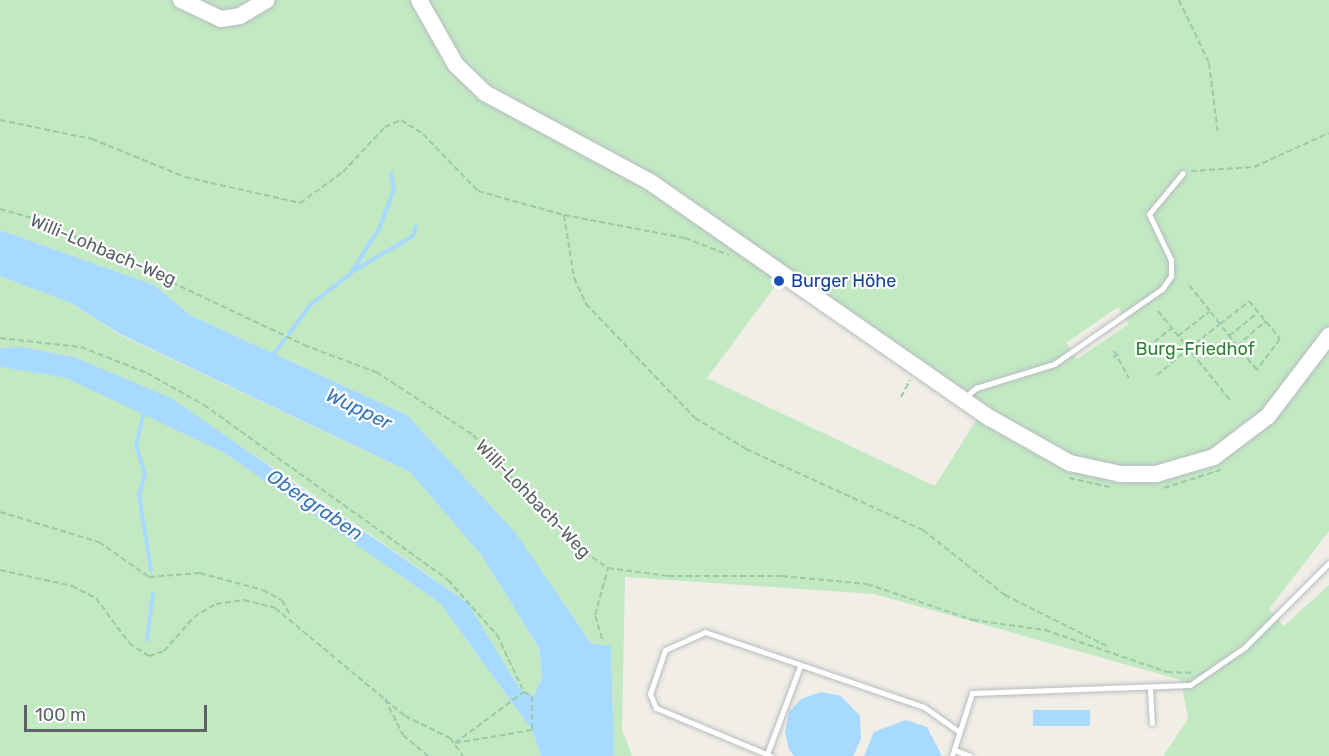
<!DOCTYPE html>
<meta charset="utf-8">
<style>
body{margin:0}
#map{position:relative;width:1329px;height:756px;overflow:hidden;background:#f0eee6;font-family:Rubik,sans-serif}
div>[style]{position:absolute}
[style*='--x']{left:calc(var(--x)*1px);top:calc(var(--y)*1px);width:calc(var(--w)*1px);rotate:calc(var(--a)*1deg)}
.green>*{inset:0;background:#c2e9c2}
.water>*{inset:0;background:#a8d9ff;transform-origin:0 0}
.stream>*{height:4px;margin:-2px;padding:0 2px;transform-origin:2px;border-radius:2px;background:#a8d9ff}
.path>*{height:2px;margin-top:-1px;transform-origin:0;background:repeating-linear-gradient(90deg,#9acaa8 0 6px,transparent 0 9px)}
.roads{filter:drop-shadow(0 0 2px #b8bcc0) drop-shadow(0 0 2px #b8bcc0)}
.lane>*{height:5px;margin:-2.5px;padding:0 2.5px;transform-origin:2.5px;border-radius:2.5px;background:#fff}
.secondary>*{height:16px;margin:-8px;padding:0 8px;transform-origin:8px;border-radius:8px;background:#fff}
.dots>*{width:16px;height:16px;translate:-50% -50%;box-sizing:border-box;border:3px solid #fff;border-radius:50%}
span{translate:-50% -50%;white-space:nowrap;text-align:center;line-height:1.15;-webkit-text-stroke:4.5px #fff;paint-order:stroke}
.street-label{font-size:18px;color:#5d6267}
.transit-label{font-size:18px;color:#164399}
.left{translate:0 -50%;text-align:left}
.park-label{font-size:18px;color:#308334}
.water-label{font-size:20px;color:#3e79b7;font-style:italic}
.scale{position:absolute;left:24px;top:705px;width:183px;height:27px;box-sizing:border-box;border:3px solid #5d6267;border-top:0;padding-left:8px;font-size:18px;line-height:21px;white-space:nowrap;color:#5d6267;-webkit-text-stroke:4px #fff;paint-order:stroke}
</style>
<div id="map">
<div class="green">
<div style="clip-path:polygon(evenodd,0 0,1329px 0,1329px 531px,1269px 609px,1284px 626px,1329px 585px,1329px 756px,1163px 756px,1188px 719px,1181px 680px,874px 594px,625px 577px,622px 729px,632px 756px,614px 756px,611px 647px,591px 643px,515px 532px,407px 415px,190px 315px,154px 285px,0 230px,0 0,779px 281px,977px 419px,935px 486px,707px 378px,779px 281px,0 0,1118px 307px,1129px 324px,1077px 359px,1066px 343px,1118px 307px)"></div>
<div style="clip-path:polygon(0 276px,71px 303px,120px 335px,410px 472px,482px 556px,539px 648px,542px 677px,534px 696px,520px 689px,468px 603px,284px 474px,219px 433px,74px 357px,0 348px)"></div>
<div style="clip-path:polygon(0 367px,66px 378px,136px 408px,225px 453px,392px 566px,440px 603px,532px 730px,541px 756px,0 756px)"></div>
</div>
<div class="water">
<div style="clip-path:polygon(0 230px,154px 285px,190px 315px,407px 415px,515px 532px,591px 643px,611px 646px,614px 756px,541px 756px,532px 730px,440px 603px,225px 453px,66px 378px,0 367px,0 348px,21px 347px,74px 357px,171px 398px,468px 603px,520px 689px,534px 696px,542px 677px,539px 648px,482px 556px,410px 472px,120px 334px,71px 303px,0 276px)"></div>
<div style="clip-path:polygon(821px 692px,841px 696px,860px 716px,861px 739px,853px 756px,794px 756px,789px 749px,785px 732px,789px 712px,801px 699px)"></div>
<div style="left:1090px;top:710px;width:16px;height:57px;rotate:90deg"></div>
<div style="clip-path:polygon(906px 720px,927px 727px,942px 756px,864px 756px,874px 732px)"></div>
</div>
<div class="stream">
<div style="--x:353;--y:271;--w:69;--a:-30.3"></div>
<div style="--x:413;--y:236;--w:10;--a:-73"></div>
<div style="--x:289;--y:334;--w:34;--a:-54"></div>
<div style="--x:309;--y:306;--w:53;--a:-38.2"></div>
<div style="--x:351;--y:273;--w:54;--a:-57.8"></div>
<div style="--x:380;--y:227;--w:40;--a:-69.8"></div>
<div style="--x:394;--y:189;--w:16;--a:-101"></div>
<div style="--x:271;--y:358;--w:24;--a:-54"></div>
<div style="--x:145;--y:407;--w:39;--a:103"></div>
<div style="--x:136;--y:445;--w:30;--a:73"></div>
<div style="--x:145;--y:474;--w:22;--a:106"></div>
<div style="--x:139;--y:495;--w:76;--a:80.9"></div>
<div style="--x:147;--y:640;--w:47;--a:-82.7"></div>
</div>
<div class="path">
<div style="--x:1179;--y:0;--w:70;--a:64.5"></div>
<div style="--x:1209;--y:63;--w:71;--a:82.7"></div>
<div style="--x:0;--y:120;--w:94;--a:11.7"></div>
<div style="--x:92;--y:139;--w:100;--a:22.2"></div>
<div style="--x:185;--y:177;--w:118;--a:12.7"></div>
<div style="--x:300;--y:203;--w:53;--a:-35.8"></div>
<div style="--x:343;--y:172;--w:62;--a:-47"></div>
<div style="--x:385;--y:127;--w:17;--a:-24"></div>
<div style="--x:401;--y:120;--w:26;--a:32"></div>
<div style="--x:423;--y:134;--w:79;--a:46"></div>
<div style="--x:478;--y:191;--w:89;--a:15.6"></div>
<div style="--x:564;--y:215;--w:123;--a:10.8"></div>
<div style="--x:685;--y:238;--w:47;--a:21.1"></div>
<div style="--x:1191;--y:171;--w:63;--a:-3.6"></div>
<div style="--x:1254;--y:167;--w:82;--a:-24.4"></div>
<div style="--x:0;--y:209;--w:44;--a:15.9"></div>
<div style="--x:42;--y:221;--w:290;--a:25.3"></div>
<div style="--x:304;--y:345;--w:77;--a:20.6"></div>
<div style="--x:376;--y:372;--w:116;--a:33"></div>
<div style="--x:473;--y:435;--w:144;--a:47.8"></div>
<div style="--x:570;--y:542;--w:46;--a:34.4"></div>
<div style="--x:608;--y:568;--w:61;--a:7.6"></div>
<div style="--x:668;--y:576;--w:114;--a:0"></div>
<div style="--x:782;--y:576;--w:85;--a:5.4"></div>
<div style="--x:867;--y:584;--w:112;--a:18.8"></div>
<div style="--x:973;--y:620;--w:73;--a:7.9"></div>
<div style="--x:1045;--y:630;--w:129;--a:19"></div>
<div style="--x:1167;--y:672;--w:24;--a:2"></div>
<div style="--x:564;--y:215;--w:64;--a:81"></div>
<div style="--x:574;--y:278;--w:29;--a:65"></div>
<div style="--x:586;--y:304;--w:158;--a:46.3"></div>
<div style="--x:695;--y:418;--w:60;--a:31.3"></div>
<div style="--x:746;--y:449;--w:195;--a:24.6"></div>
<div style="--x:923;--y:530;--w:105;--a:38.4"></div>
<div style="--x:1005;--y:595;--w:116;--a:26.6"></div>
<div style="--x:1158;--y:311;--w:114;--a:51"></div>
<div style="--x:1178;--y:336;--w:39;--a:-38"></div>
<div style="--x:1229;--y:336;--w:36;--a:-39"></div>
<div style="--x:0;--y:338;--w:81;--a:6.3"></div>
<div style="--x:81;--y:347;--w:71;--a:21.5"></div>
<div style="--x:147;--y:373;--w:65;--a:29.3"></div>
<div style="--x:204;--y:405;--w:300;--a:35.6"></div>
<div style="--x:448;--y:580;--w:74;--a:48.3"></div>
<div style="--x:497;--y:635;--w:63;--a:64.7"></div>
<div style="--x:1237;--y:346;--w:38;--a:-41"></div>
<div style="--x:1114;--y:351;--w:31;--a:61"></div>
<div style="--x:1140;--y:353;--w:39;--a:-38"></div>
<div style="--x:1113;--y:357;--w:9;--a:-27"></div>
<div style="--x:1157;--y:375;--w:40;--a:-40"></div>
<div style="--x:1188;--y:349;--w:41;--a:-38"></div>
<div style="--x:1220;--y:324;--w:37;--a:-38"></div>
<div style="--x:1249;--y:301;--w:49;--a:50.8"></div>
<div style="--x:1280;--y:339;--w:39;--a:127"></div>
<div style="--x:1257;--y:370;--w:31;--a:-130"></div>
<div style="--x:1237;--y:346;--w:28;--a:-128"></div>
<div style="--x:1220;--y:324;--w:16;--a:-128"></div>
<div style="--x:1210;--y:311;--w:36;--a:-129"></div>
<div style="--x:901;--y:397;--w:19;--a:-62"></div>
<div style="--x:1069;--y:478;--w:42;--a:12.4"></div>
<div style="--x:1164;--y:488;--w:59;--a:-17.8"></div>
<div style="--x:0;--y:512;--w:103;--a:16.9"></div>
<div style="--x:99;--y:542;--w:61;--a:35"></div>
<div style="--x:149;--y:577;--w:51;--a:-4.5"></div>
<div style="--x:200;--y:573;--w:65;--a:15.1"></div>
<div style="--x:263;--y:590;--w:21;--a:28"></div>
<div style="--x:282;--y:600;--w:17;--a:62"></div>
<div style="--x:0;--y:570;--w:74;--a:12.5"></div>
<div style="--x:72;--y:586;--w:27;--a:27"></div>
<div style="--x:96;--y:598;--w:56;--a:53.7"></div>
<div style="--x:129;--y:643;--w:24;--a:33"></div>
<div style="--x:149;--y:656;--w:16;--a:-18"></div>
<div style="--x:164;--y:651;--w:45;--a:-48.6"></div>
<div style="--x:194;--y:617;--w:26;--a:-31"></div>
<div style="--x:216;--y:604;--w:28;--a:-8"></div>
<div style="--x:244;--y:600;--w:32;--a:14"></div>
<div style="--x:275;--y:608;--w:169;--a:39.7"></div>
<div style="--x:405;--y:716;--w:50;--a:26.1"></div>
<div style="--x:450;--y:738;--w:22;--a:54"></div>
<div style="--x:602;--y:639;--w:25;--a:-106"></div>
<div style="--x:595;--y:615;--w:49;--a:-74.5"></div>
<div style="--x:524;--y:692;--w:9;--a:27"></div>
<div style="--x:532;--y:696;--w:34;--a:90"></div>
<div style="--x:532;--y:730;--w:78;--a:170.4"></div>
<div style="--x:455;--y:743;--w:86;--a:-36.5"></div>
<div style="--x:385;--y:699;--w:40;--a:63.4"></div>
<div style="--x:403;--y:735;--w:33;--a:40"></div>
</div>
<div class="roads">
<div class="lane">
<div style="--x:964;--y:398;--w:16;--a:-40"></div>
<div style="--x:976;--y:388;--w:82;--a:-17.1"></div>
<div style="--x:1054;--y:364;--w:131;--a:-34.8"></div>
<div style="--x:1162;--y:289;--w:16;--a:-55"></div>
<div style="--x:1171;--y:276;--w:16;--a:-90"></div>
<div style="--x:1171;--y:260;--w:51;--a:-115.6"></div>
<div style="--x:1149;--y:214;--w:53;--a:-50.3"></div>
<div style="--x:1150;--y:688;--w:35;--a:87"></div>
<div style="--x:955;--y:750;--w:16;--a:22"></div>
<div style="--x:767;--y:754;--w:94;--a:-69.4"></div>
<div style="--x:771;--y:756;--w:125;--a:-157.3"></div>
<div style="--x:656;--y:708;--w:15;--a:-113"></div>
<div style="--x:650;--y:694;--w:46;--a:-71.2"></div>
<div style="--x:665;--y:650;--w:44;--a:-24.2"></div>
<div style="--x:705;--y:632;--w:231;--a:18.9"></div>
<div style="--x:924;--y:707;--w:42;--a:35.2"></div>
<div style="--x:952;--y:756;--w:66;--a:-72.4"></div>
<div style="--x:972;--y:693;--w:218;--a:-2.1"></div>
<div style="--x:1190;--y:685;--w:67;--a:-34.6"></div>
<div style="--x:1245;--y:647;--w:119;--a:-45"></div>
</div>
<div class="secondary">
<div style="--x:181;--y:0;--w:44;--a:25.4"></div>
<div style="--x:221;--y:19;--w:19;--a:-9"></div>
<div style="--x:240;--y:16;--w:31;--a:-31"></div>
<div style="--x:419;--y:0;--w:75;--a:60.4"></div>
<div style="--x:456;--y:65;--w:40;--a:44"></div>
<div style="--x:485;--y:93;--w:187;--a:28.3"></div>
<div style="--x:650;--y:182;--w:414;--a:34.8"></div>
<div style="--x:990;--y:418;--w:92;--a:29.4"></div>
<div style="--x:1070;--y:463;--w:52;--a:12.2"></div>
<div style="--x:1121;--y:474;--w:35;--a:0"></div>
<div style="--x:1156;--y:474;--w:60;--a:-16.3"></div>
<div style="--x:1214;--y:457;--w:68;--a:-37.2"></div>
<div style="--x:1268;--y:416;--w:101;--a:-52.7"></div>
</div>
</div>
<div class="dots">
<div style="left:779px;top:281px;background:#1a4fb4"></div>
</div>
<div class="street-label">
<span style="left:103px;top:250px;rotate:23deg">Willi-Lohbach-Weg</span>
<span style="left:533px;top:499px;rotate:46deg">Willi-Lohbach-Weg</span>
</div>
<div class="transit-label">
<span class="left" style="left:791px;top:281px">Burger Höhe</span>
</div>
<div class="park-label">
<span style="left:1195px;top:349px">Burg-Friedhof</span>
</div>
<div class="water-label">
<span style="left:359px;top:409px;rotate:26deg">Wupper</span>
<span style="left:315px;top:505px;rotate:34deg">Obergraben</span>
</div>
<div class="scale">100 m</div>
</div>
